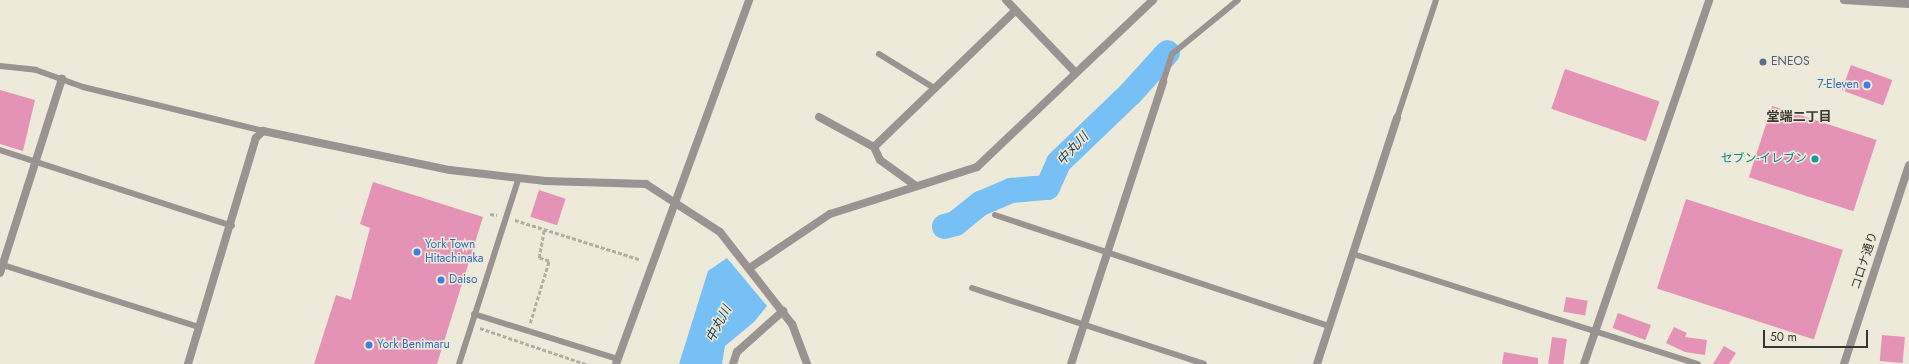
<!DOCTYPE html>
<meta charset="utf-8">
<style>
body{margin:0}
#map{position:relative;width:1909px;height:364px;overflow:hidden;background:#eeeada;font-family:Jost,"Noto Sans JP",sans-serif}
div>[style]{position:absolute}
[style*='--x']{left:calc(var(--x)*1px);top:calc(var(--y)*1px);width:calc(var(--w)*1px);rotate:calc(var(--a)*1deg)}
.water>*{inset:0;background:#76c0f6}
.river>*{height:25px;margin:-12.5px;padding:0 12.5px;transform-origin:12.5px;border-radius:12.5px;background:#76c0f6}
.building>*{inset:0;background:#e493b6;transform-origin:0 0}
.path>*{height:2.5px;margin-top:-1.25px;transform-origin:0;background:repeating-linear-gradient(90deg,#b2afa2 0 4px,transparent 0 6px)}
.service>*{height:6px;margin:-3px;padding:0 3px;transform-origin:3px;border-radius:3px;background:#9b9391}
.minor>*{height:8px;margin:-4px;padding:0 4px;transform-origin:4px;border-radius:4px;background:#9b9391}
.tertiary>*{height:8px;margin:-4px;padding:0 4px;transform-origin:4px;border-radius:4px;background:#9b9391}
.dots>*{width:11px;height:11px;translate:-50% -50%;box-sizing:border-box;border:2px solid #eeeada;border-radius:50%}
span{translate:-50% -50%;white-space:nowrap;text-align:center;line-height:1.15;-webkit-text-stroke:3px #eeeada;paint-order:stroke}
.service-label{font-size:12px;color:#4e5e75}
.left{translate:0 -50%;text-align:left}
.shop-label{font-size:12px;color:#366cbe}
.right{translate:-100% -50%;text-align:right}
.culture-label{font-size:12px;color:#0d838f}
.street-label{font-size:12px;color:#37362f}
.neighbourhood-label{font-size:13px;color:#37362f;font-weight:700}
.water-label{font-size:13px;color:#19394f;font-style:italic}
.scale{position:absolute;left:1763px;top:330px;width:105px;height:18px;box-sizing:border-box;border:2px solid #37362f;border-top:0;padding-left:5px;font-size:12px;line-height:14px;white-space:nowrap;color:#37362f;-webkit-text-stroke:3px #eeeada;paint-order:stroke}
</style>
<div id="map">
<div class="water">
<div style="clip-path:polygon(727px 258px,767px 306px,754px 322px,725px 346px,722px 364px,679px 364px,708px 271px)"></div>
</div>
<div class="river">
<div style="--x:944;--y:226;--w:11;--a:-15"></div>
<div style="--x:955;--y:223;--w:32;--a:-39"></div>
<div style="--x:980;--y:203;--w:34;--a:-23"></div>
<div style="--x:1011;--y:190;--w:36;--a:-5"></div>
<div style="--x:1047;--y:187;--w:27;--a:-66"></div>
<div style="--x:1058;--y:162;--w:100;--a:-43.8"></div>
<div style="--x:1130;--y:93;--w:55;--a:-47.9"></div>
</div>
<div class="building">
<div style="left:1851px;top:65px;width:44px;height:27px;rotate:20deg"></div>
<div style="left:1565px;top:69px;width:100px;height:42px;rotate:19deg"></div>
<div style="clip-path:polygon(0 90px,35px 100px,23px 151px,0 144px)"></div>
<div style="left:1772px;top:106px;width:110px;height:75px;rotate:18deg"></div>
<div style="clip-path:polygon(373px 182px,483px 217px,437px 364px,314px 364px,336px 295px,351px 300px,370px 228px,360px 224px)"></div>
<div style="left:539px;top:190px;width:28px;height:28px;rotate:18deg"></div>
<div style="left:1686px;top:199px;width:165px;height:94px;rotate:18deg"></div>
<div style="left:1566px;top:297px;width:22px;height:15px;rotate:10deg"></div>
<div style="left:1618px;top:313px;width:35px;height:16px;rotate:20deg"></div>
<div style="clip-path:polygon(1674px 327px,1687px 333px,1685px 337px,1707px 340px,1705px 355px,1685px 352px,1666px 343px)"></div>
<div style="left:1882px;top:335px;width:23px;height:26px;rotate:5deg"></div>
<div style="left:1552px;top:337px;width:15px;height:27px;rotate:8deg"></div>
<div style="clip-path:polygon(1724px 346px,1736px 353px,1729px 364px,1713px 364px)"></div>
<div style="clip-path:polygon(1504px 352px,1538px 358px,1538px 364px,1502px 364px)"></div>
</div>
<div class="path">
<div style="--x:490;--y:214;--w:7;--a:8"></div>
<div style="--x:515;--y:220;--w:130;--a:17.5"></div>
<div style="--x:530;--y:323;--w:65;--a:-73"></div>
<div style="--x:549;--y:261;--w:10;--a:-163"></div>
<div style="--x:539;--y:258;--w:29;--a:-80"></div>
<div style="--x:480;--y:328;--w:112;--a:18.8"></div>
</div>
<div class="service">
<div style="--x:879;--y:54;--w:65;--a:31.7"></div>
<div style="--x:0;--y:66;--w:36;--a:6"></div>
<div style="--x:36;--y:70;--w:50;--a:19.9"></div>
<div style="--x:83;--y:87;--w:185;--a:13.7"></div>
<div style="--x:1163;--y:82;--w:29;--a:-72"></div>
<div style="--x:1172;--y:54;--w:85;--a:-39.3"></div>
<div style="--x:1397;--y:118;--w:124;--a:-71.7"></div>
<div style="--x:0;--y:150;--w:244;--a:18.1"></div>
<div style="--x:995;--y:215;--w:352;--a:18.4"></div>
<div style="--x:1353;--y:254;--w:362;--a:17.7"></div>
<div style="--x:0;--y:264;--w:209;--a:17.6"></div>
<div style="--x:972;--y:288;--w:244;--a:18.1"></div>
<div style="--x:474;--y:314;--w:151;--a:17.4"></div>
<div style="--x:459;--y:364;--w:196;--a:-72.2"></div>
</div>
<div class="minor">
<div style="--x:1006;--y:0;--w:101;--a:46.2"></div>
<div style="--x:819;--y:117;--w:63;--a:28.6"></div>
<div style="--x:874;--y:147;--w:14;--a:65"></div>
<div style="--x:880;--y:160;--w:44;--a:35.8"></div>
<div style="--x:874;--y:147;--w:196;--a:-44"></div>
<div style="--x:751;--y:267;--w:95;--a:-33.9"></div>
<div style="--x:830;--y:214;--w:154;--a:-17.7"></div>
<div style="--x:977;--y:167;--w:243;--a:-43.5"></div>
<div style="--x:0;--y:273;--w:204;--a:-72.3"></div>
<div style="--x:188;--y:364;--w:236;--a:-73.3"></div>
<div style="--x:256;--y:138;--w:10;--a:-45"></div>
<div style="--x:263;--y:131;--w:191;--a:11.8"></div>
<div style="--x:450;--y:170;--w:96;--a:6.6"></div>
<div style="--x:545;--y:181;--w:101;--a:1.7"></div>
<div style="--x:646;--y:184;--w:88;--a:33"></div>
<div style="--x:720;--y:232;--w:117;--a:52"></div>
<div style="--x:792;--y:324;--w:43;--a:69.4"></div>
<div style="--x:733;--y:364;--w:13;--a:-72"></div>
<div style="--x:737;--y:352;--w:62;--a:-41.7"></div>
<div style="--x:1071;--y:364;--w:297;--a:-71.9"></div>
<div style="--x:1317;--y:364;--w:259;--a:-72"></div>
<div style="--x:1584;--y:364;--w:385;--a:-71"></div>
</div>
<div class="tertiary">
<div style="--x:1844;--y:0;--w:65;--a:3.5"></div>
<div style="--x:616;--y:364;--w:388;--a:-69.9"></div>
<div style="--x:1844;--y:364;--w:209;--a:-71.9"></div>
</div>
<div class="dots">
<div style="left:1763px;top:62px;background:#5c6f8a"></div>
<div style="left:1867px;top:85px;background:#3f7fe0"></div>
<div style="left:1815px;top:159px;background:#0f9aa8"></div>
<div style="left:417px;top:252px;background:#3f7fe0"></div>
<div style="left:441px;top:280px;background:#3f7fe0"></div>
<div style="left:369px;top:345px;background:#3f7fe0"></div>
</div>
<div class="service-label">
<span class="left" style="left:1771px;top:62px">ENEOS</span>
</div>
<div class="shop-label">
<span class="right" style="left:1859px;top:85px">7-Eleven</span>
<span class="left" style="left:425px;top:252px">York Town<br>Hitachinaka</span>
<span class="left" style="left:449px;top:280px">Daiso</span>
<span class="left" style="left:377px;top:345px">York Benimaru</span>
</div>
<div class="culture-label">
<span class="right" style="left:1807px;top:159px">セブン-イレブン</span>
</div>
<div class="street-label">
<span style="left:1865px;top:261px;rotate:-72deg">コロナ通り</span>
</div>
<div class="neighbourhood-label">
<span style="left:1799px;top:117px">堂端二丁目</span>
</div>
<div class="water-label">
<span style="left:1073px;top:149px;rotate:-47deg">中丸川</span>
<span style="left:719px;top:324px;rotate:-62deg">中丸川</span>
</div>
<div class="scale">50 m</div>
</div>
